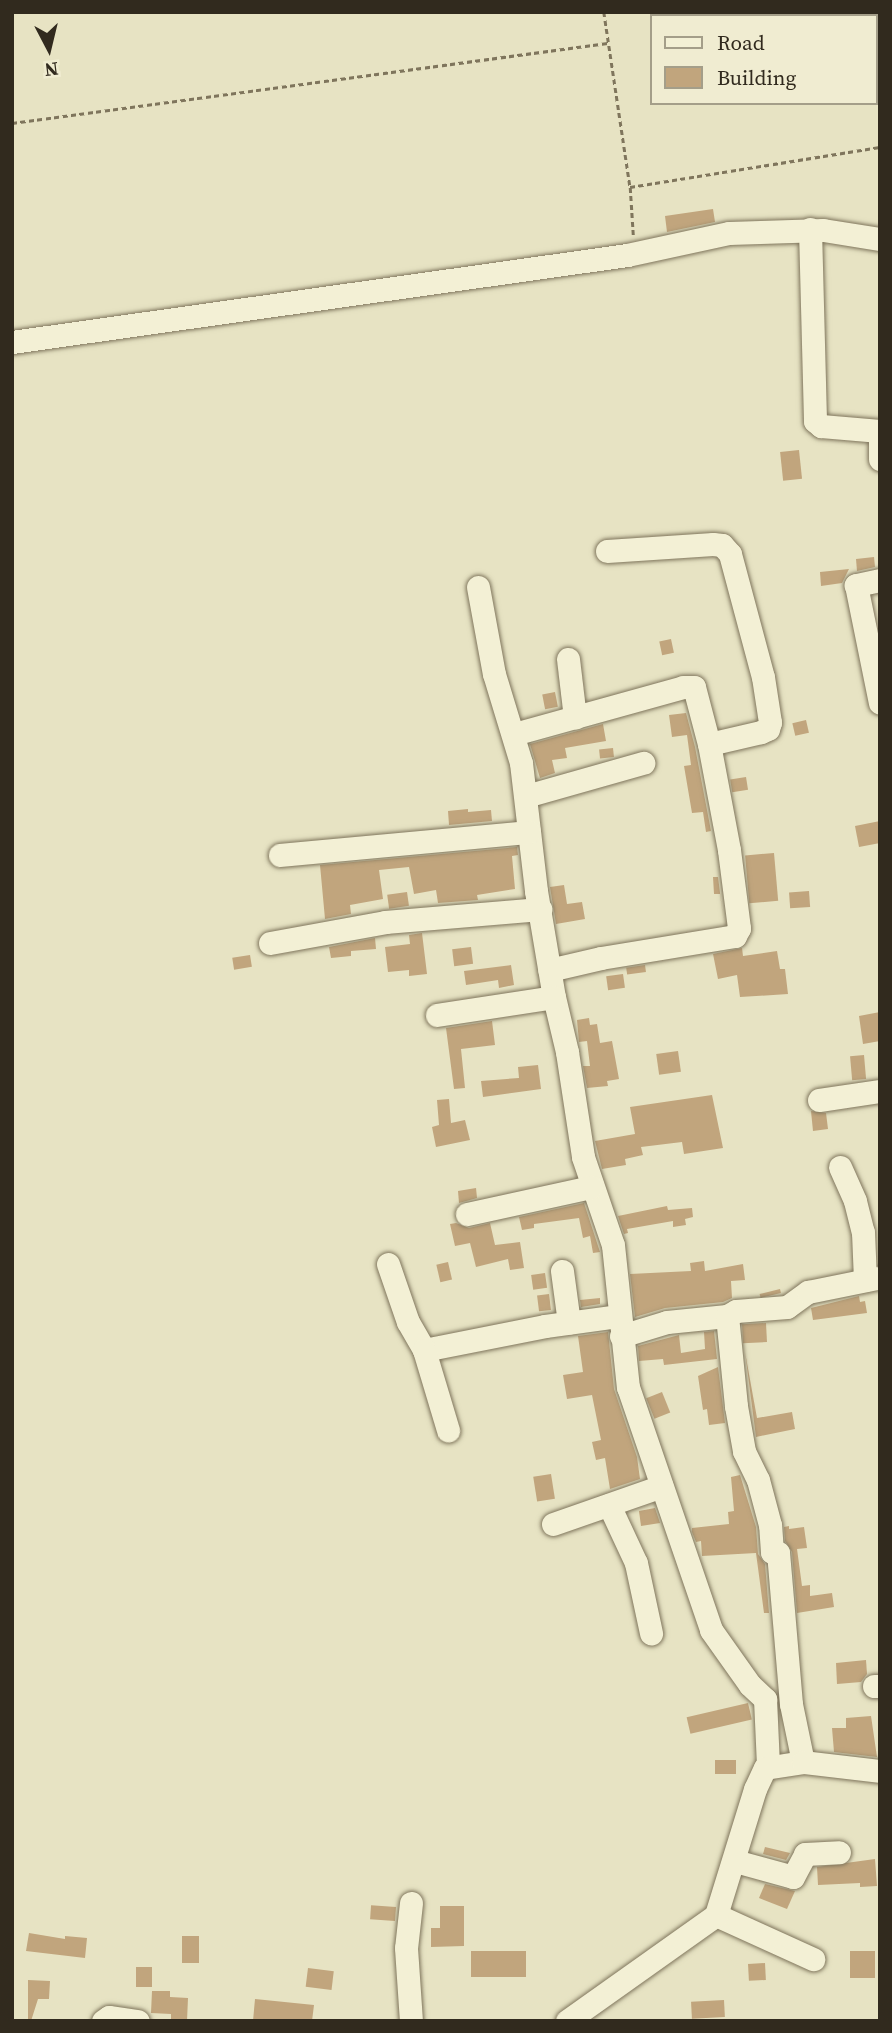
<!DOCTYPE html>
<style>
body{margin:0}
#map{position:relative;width:892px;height:2033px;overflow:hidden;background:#e7e3c3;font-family:"Source Serif 4",serif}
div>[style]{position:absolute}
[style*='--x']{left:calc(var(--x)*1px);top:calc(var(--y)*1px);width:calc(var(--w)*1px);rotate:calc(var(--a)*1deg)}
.building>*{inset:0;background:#c1a57d;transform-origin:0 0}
.path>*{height:2.5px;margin-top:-1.25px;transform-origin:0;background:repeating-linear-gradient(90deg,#7f755c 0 5px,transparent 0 8.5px)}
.roads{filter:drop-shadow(0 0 2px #7f755c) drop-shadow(0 0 2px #7f755c)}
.minor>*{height:23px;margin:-11.5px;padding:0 11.5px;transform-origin:11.5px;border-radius:11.5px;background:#f3f0d5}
span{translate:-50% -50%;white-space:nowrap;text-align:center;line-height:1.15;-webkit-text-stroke:5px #f0ecd1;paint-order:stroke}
.frame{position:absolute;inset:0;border:14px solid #312a1e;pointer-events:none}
.legend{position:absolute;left:650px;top:14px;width:228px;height:91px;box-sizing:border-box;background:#f0ecd1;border:2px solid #a49e89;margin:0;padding:9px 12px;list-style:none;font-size:21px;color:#312a1e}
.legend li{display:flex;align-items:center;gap:14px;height:35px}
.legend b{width:35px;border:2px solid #a49e89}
.north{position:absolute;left:14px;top:14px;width:70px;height:70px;-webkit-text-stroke:5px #f0ecd1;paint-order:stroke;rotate:173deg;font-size:19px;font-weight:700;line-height:28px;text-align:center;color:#312a1e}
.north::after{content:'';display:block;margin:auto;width:24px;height:32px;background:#312a1e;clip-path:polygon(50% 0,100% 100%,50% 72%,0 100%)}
</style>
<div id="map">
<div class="building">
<div style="clip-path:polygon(713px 209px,715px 222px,667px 232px,665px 216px)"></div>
<div style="left:799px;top:450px;width:29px;height:19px;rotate:84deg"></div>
<div style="clip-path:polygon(874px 557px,875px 567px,857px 571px,856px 559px)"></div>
<div style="clip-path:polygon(849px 569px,842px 583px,821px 586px,820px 572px)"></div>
<div style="left:671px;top:639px;width:14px;height:12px;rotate:78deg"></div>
<div style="left:555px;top:692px;width:15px;height:13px;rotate:79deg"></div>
<div style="clip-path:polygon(686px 713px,695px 747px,711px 831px,706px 832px,703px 812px,692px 813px,684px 766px,691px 765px,687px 735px,672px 737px,669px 715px)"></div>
<div style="left:806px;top:720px;width:13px;height:14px;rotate:77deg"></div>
<div style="clip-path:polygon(603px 724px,606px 741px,565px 748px,567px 758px,552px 760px,555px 773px,540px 778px,530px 744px)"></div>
<div style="left:613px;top:748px;width:9px;height:14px;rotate:84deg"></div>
<div style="left:746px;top:777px;width:13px;height:16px;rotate:81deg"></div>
<div style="clip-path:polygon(468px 809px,468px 812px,491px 810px,492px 821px,449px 825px,448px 811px)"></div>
<div style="clip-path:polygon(880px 821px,880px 843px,859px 847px,855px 826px)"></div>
<div style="clip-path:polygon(517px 847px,518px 855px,512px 856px,515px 889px,477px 895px,478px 900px,438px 903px,436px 890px,414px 894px,409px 867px,379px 870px,383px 899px,350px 905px,351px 914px,325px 919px,320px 865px)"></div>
<div style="left:774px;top:853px;width:48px;height:29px;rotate:85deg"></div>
<div style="clip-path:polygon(713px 877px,718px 877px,724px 924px,720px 894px,714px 894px)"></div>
<div style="clip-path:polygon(564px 885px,567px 904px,582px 902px,585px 919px,556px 924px,550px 887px)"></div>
<div style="left:809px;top:891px;width:16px;height:20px;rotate:86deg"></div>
<div style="left:407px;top:892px;width:14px;height:20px;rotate:82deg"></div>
<div style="clip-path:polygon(422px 933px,427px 974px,409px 976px,409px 970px,388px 972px,385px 947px,410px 944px,409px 935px)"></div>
<div style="clip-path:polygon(375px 938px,376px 949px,351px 951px,351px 956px,331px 958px,329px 947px)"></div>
<div style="left:471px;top:947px;width:17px;height:19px;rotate:83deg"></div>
<div style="clip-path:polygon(742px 948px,743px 956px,777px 951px,780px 969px,785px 969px,788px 994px,740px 997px,737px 975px,718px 979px,713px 954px)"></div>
<div style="left:250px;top:955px;width:12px;height:18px;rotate:81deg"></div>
<div style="clip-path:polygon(511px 965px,514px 985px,499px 988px,498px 980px,466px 985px,464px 971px)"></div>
<div style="left:645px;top:965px;width:7px;height:19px;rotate:82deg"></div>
<div style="left:623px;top:974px;width:14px;height:17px;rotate:82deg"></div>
<div style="clip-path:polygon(880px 1012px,880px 1041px,863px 1044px,859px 1016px)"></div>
<div style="clip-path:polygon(589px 1018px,590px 1025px,597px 1024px,600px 1043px,612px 1041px,619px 1079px,607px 1081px,608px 1086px,587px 1088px,583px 1066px,590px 1066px,587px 1041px,579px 1042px,577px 1020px)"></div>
<div style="clip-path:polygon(492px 1021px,495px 1045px,461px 1049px,465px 1088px,454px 1089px,446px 1028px)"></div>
<div style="left:678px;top:1051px;width:21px;height:22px;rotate:82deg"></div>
<div style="left:864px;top:1055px;width:24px;height:14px;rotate:85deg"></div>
<div style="clip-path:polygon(538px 1065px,541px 1089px,483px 1097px,481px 1081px,519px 1078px,518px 1067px)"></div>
<div style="clip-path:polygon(712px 1095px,723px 1148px,684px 1154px,682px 1142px,641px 1147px,643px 1155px,625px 1159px,626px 1165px,602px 1169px,595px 1141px,635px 1134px,630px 1107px)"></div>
<div style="clip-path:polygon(449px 1099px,451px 1123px,465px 1120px,470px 1140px,436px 1147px,432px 1127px,439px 1125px,437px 1100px)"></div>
<div style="clip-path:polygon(811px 1111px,826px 1113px,828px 1129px,813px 1131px)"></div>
<div style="clip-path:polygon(476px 1188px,477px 1198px,459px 1203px,458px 1191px)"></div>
<div style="clip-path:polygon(584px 1203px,600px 1252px,593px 1253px,590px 1236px,583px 1238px,579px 1218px,534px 1224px,534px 1228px,522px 1230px,519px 1217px)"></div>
<div style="clip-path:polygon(667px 1206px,668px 1210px,692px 1208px,693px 1217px,685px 1219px,686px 1225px,673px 1227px,673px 1221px,627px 1229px,628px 1233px,624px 1234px,618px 1216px)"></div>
<div style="clip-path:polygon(456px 1223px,469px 1228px,490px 1223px,495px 1245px,520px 1242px,524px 1268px,510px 1270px,508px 1259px,476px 1267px,470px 1243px,455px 1246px,450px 1224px)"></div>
<div style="clip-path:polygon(704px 1261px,705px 1271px,743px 1264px,745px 1280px,731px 1281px,732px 1298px,723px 1302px,665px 1308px,635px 1317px,630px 1274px,691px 1271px,690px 1263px)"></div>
<div style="left:448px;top:1262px;width:18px;height:12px;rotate:77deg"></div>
<div style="left:545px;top:1273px;width:15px;height:14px;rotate:82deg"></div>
<div style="left:780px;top:1289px;width:4px;height:21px;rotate:76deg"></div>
<div style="left:549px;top:1294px;width:16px;height:12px;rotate:83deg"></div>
<div style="clip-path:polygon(859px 1296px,860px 1302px,865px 1301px,867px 1313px,813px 1320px,811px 1308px)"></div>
<div style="clip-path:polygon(600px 1298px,600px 1304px,581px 1307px,580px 1300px)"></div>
<div style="left:766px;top:1323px;width:19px;height:24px;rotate:87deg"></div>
<div style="clip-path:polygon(714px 1331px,717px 1359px,664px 1365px,663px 1359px,639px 1361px,638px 1346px,679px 1335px,681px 1353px,705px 1349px,704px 1332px)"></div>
<div style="clip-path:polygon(608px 1332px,614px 1389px,637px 1457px,640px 1479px,610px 1489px,605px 1458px,596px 1460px,592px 1442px,601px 1440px,592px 1395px,567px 1399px,563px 1375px,583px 1372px,578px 1336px)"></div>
<div style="clip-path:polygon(745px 1352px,757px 1418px,792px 1412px,795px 1429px,756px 1437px)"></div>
<div style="clip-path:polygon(718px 1367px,725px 1423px,709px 1425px,707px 1409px,703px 1410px,698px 1376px)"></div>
<div style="left:662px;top:1392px;width:22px;height:17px;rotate:68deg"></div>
<div style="left:551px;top:1474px;width:25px;height:18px;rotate:81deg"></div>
<div style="clip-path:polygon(740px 1475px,756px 1527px,758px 1554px,765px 1564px,769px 1613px,764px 1613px,756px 1553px,702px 1556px,701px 1541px,696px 1542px,692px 1532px,692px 1528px,729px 1524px,728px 1512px,734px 1511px,731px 1477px)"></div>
<div style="clip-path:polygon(655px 1508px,660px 1523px,641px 1526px,639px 1511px)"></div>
<div style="clip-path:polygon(789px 1526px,789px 1529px,804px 1527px,807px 1548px,797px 1549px,802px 1586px,810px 1585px,810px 1596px,832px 1593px,834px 1607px,797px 1613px,792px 1552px,785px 1541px,784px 1527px)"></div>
<div style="clip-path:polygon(866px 1660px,867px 1674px,861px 1682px,837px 1684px,836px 1663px)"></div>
<div style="left:748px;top:1703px;width:17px;height:63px;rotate:77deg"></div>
<div style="clip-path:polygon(871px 1716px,877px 1757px,834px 1752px,832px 1728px,846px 1728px,846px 1718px)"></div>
<div style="left:715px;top:1760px;width:21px;height:14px"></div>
<div style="clip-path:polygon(765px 1847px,790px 1853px,786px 1860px,763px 1854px)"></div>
<div style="clip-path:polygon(875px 1859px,877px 1886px,860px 1887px,860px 1883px,818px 1885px,817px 1867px)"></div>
<div style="clip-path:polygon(765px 1884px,795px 1891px,787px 1909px,759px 1898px)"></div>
<div style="clip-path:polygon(440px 1906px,464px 1906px,464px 1946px,431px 1947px,431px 1928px,440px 1928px)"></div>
<div style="left:396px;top:1907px;width:14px;height:25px;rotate:94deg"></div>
<div style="clip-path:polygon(29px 1933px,65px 1939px,65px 1936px,87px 1938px,85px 1958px,26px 1951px)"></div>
<div style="left:199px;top:1936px;width:27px;height:17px;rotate:90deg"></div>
<div style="left:471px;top:1951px;width:55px;height:26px"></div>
<div style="left:875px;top:1951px;width:27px;height:25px;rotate:90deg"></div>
<div style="left:765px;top:1963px;width:17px;height:17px;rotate:87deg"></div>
<div style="left:136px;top:1967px;width:16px;height:20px"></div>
<div style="left:308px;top:1968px;width:26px;height:19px;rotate:7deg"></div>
<div style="clip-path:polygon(28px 1980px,50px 1981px,49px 1999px,38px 1999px,31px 2021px,28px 2021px)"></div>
<div style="clip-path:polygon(152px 1991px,170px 1991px,170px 1997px,188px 1998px,187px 2021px,171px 2020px,171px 2014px,151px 2013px)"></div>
<div style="clip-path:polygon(255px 1999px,314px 2005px,312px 2021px,253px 2021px)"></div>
<div style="left:724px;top:2000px;width:17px;height:33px;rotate:87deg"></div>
</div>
<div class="path">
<div style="--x:604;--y:12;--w:177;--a:81.5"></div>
<div style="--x:12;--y:123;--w:601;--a:-7.65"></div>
<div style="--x:633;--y:235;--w:48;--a:-93.6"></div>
<div style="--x:630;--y:187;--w:253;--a:-9.1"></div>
</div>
<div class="roads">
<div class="minor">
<div style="--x:810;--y:229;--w:192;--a:88.5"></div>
<div style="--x:815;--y:421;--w:8;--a:40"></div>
<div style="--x:821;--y:426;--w:59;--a:4.8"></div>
<div style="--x:12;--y:342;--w:621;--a:-8.05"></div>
<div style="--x:627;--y:255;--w:104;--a:-12.2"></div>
<div style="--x:729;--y:233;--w:94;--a:-1.8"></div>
<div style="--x:823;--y:230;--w:58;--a:9"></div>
<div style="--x:880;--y:433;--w:26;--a:90"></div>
<div style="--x:607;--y:551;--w:106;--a:-3.8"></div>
<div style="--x:713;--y:544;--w:9;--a:6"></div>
<div style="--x:722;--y:545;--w:12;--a:48"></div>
<div style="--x:730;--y:554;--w:127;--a:75"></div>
<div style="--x:763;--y:677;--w:46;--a:81.2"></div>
<div style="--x:770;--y:722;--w:7;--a:106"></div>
<div style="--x:768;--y:729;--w:8;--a:157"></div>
<div style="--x:761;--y:732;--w:53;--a:167"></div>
<div style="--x:880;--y:580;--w:25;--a:168"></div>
<div style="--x:856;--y:585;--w:120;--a:78.5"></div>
<div style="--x:478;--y:587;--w:88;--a:79.6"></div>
<div style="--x:494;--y:674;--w:93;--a:73.1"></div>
<div style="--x:521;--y:763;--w:129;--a:83.3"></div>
<div style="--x:536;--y:891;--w:108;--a:80.4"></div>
<div style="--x:554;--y:997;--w:57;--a:76.7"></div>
<div style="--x:567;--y:1052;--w:106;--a:81.3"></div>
<div style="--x:583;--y:1157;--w:93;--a:71.2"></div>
<div style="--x:613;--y:1245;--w:143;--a:84"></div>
<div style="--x:628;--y:1387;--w:257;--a:71.1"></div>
<div style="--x:711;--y:1630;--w:67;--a:54.7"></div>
<div style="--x:750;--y:1685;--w:21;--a:43"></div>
<div style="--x:765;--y:1699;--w:67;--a:87.4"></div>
<div style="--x:568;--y:659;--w:59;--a:83.2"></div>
<div style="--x:514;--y:734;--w:175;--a:-15.5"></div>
<div style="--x:683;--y:687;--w:11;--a:0"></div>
<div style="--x:694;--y:687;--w:59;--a:75.3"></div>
<div style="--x:709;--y:744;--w:108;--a:79.3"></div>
<div style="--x:729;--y:850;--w:79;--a:82.7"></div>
<div style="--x:739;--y:928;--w:9;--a:117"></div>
<div style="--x:735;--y:936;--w:136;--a:170.7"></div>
<div style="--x:601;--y:958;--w:53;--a:167"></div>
<div style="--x:526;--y:796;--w:122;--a:-15.8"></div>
<div style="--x:280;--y:855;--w:250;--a:-5.3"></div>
<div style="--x:270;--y:943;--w:117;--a:-10.3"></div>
<div style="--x:385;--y:922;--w:156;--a:-4.8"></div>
<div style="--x:437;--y:1015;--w:118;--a:-8.7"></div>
<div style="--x:819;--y:1100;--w:62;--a:-8.4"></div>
<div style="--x:840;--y:1167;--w:37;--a:66"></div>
<div style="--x:855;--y:1201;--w:32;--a:76"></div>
<div style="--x:863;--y:1232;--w:48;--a:87.6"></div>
<div style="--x:467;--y:1214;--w:127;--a:-12.3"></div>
<div style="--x:388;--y:1264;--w:61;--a:71"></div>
<div style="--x:408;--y:1322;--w:32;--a:60"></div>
<div style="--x:424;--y:1350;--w:123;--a:-11.2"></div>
<div style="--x:545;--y:1326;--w:75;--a:-7.7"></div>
<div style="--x:562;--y:1271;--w:52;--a:82.3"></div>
<div style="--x:621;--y:1336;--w:48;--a:-16.9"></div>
<div style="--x:667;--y:1322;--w:60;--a:-5.7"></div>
<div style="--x:424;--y:1350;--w:84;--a:73.3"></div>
<div style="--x:609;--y:1505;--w:64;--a:65"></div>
<div style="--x:636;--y:1563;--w:72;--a:77.9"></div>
<div style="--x:553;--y:1524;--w:115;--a:-19.2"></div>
<div style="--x:874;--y:1686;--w:6;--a:0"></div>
<div style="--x:803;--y:1762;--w:59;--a:-101.7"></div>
<div style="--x:791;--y:1704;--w:152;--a:-94.9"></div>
<div style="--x:778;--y:1553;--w:6;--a:-171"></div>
<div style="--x:772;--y:1552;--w:27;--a:-94"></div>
<div style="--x:770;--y:1525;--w:47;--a:-104.9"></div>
<div style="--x:758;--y:1480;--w:32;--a:-116"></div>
<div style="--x:744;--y:1451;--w:46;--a:-100.1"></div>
<div style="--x:736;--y:1406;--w:90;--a:-95.7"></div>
<div style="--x:727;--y:1316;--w:10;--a:-29"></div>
<div style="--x:736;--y:1311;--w:51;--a:-4.5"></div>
<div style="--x:787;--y:1307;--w:26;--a:-36"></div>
<div style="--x:808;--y:1292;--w:70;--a:-11.5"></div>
<div style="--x:735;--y:1861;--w:60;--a:15.4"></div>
<div style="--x:793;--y:1877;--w:26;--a:-62"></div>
<div style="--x:805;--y:1854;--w:34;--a:-3"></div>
<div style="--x:411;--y:1903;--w:45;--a:96.3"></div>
<div style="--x:406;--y:1948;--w:73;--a:86.1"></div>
<div style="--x:716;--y:1915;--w:107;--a:24.4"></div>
<div style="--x:103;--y:2021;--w:7;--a:-34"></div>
<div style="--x:109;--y:2017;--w:29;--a:8"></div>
<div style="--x:567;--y:2021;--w:183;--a:-35.4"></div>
<div style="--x:716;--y:1915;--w:132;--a:-72.8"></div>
<div style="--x:755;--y:1789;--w:23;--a:-65"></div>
<div style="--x:765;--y:1768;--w:38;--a:-9"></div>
<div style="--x:803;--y:1762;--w:78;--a:6.7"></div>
</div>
</div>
<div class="frame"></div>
<ul class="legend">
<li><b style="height:9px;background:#f3f0d5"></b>Road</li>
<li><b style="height:19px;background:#c1a57d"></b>Building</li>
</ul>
<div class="north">N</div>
</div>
